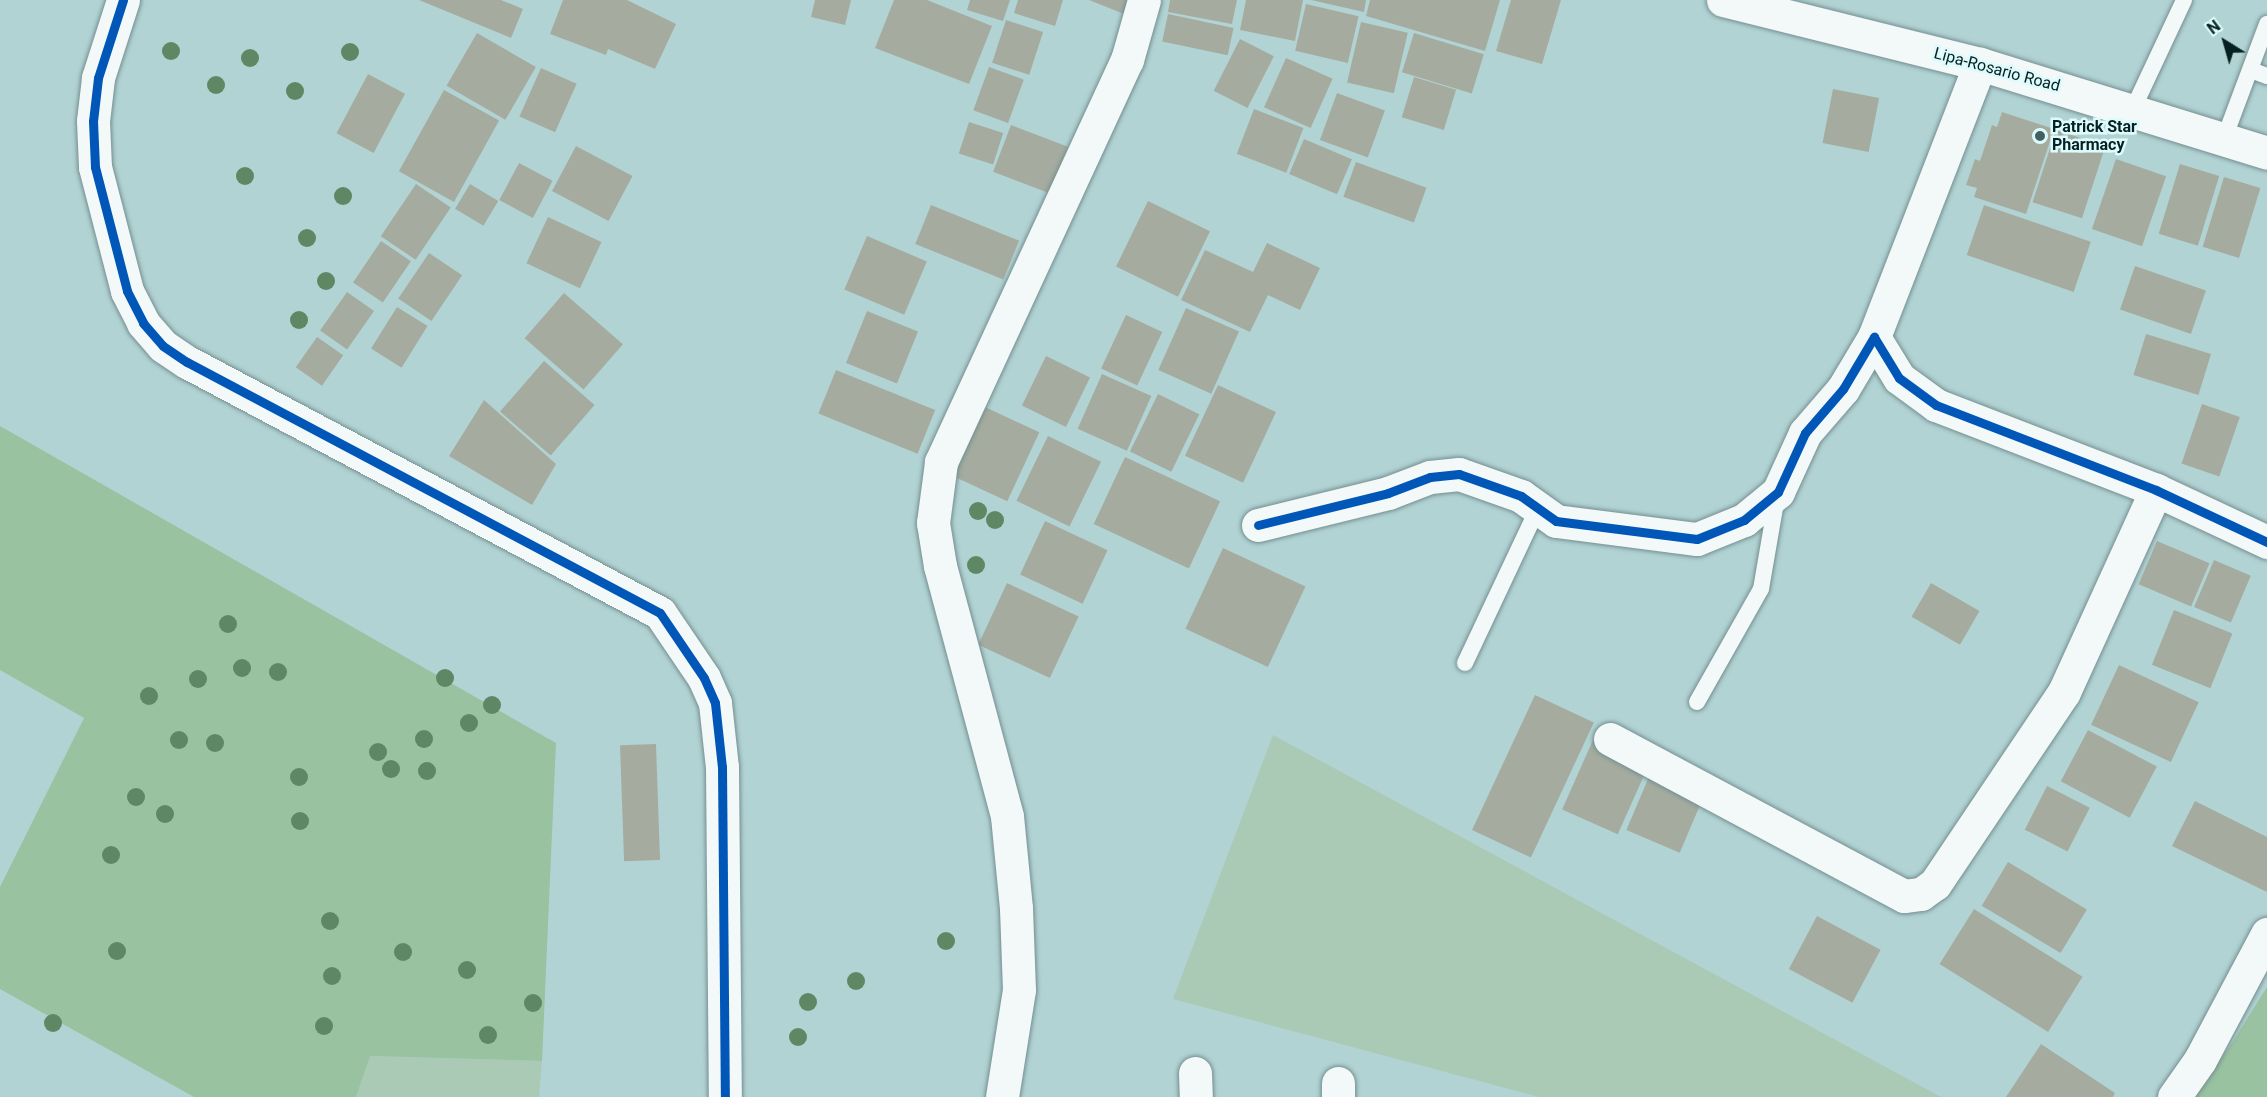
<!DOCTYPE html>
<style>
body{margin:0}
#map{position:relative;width:2267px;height:1097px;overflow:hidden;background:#b2d3d4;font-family:Roboto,sans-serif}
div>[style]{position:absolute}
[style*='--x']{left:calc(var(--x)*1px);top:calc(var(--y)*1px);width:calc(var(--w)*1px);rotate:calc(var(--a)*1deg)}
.green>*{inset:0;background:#aacab5}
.forest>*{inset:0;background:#99c2a1}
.building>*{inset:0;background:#a5ac9f;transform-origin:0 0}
.roads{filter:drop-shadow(0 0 2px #758f90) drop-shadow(0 0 2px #758f90)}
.service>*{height:16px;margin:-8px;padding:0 8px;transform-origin:8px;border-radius:8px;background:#f3f8f9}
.minor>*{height:33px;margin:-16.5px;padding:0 16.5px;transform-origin:16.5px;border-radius:16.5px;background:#f3f8f9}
.primary>*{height:33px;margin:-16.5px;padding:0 16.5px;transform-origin:16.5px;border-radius:16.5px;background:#f3f8f9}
.cycleway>*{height:9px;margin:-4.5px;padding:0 4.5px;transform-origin:4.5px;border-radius:4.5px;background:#0057b8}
.trees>*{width:18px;height:18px;margin:-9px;border-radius:50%;background:#5e8764}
.dots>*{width:16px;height:16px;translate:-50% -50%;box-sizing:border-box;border:3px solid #ddfbfc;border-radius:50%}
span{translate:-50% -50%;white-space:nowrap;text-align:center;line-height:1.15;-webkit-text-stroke:5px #ddfbfc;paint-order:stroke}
.street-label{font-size:16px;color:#072122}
.poi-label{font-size:16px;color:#072122;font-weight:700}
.left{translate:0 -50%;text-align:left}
.north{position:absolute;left:2195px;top:12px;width:60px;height:60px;-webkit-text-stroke:4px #ddfbfc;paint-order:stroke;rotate:323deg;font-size:16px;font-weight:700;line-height:24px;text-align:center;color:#072122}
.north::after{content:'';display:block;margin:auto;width:21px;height:27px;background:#072122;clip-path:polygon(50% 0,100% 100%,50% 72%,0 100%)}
</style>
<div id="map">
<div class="green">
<div style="clip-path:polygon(1273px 735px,1941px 1097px,1539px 1097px,1173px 999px)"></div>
<div style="clip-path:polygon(369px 1056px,542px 1061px,539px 1097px,356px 1097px)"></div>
</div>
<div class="forest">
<div style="clip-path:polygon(0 426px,556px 743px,542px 1061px,370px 1056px,356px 1097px,194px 1097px,0 989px,0 887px,84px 718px,0 670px)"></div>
<div style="clip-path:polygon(2267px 987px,2267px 1097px,2193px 1097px,2232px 1043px)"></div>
</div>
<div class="building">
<div style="clip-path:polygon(419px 0,501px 0,523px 9px,511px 38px)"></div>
<div style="clip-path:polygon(563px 0,627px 0,676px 24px,655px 69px,608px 49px,606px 55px,550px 34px)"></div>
<div style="clip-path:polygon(815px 0,851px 0,845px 25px,811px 17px)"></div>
<div style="clip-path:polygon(894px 0,927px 0,992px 26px,969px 84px,875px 48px)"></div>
<div style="clip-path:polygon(970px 0,1010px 0,1003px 21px,967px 10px)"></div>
<div style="clip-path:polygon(1018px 0,1063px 0,1055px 26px,1014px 13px)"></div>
<div style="clip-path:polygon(1089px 0,1129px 0,1124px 14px)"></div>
<div style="clip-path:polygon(1170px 0,1237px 0,1232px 24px,1168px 12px)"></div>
<div style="clip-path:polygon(1246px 0,1303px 0,1295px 41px,1240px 30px)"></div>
<div style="clip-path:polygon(1311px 0,1366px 0,1364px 12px)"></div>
<div style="clip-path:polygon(1370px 0,1500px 0,1485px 51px,1366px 16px)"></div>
<div style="clip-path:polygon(1511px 0,1561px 0,1542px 64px,1496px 51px)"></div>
<div style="left:1306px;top:4px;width:54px;height:48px;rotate:13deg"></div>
<div style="left:1168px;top:14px;width:67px;height:28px;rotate:12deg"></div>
<div style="left:1006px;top:20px;width:39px;height:45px;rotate:18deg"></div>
<div style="left:1361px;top:22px;width:48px;height:62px;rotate:13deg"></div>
<div style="left:477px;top:33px;width:68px;height:61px;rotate:30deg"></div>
<div style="left:1414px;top:33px;width:73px;height:41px;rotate:17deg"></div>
<div style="left:1240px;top:39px;width:38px;height:58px;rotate:27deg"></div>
<div style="left:1286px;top:58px;width:51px;height:54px;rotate:24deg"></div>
<div style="left:989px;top:67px;width:37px;height:46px;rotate:20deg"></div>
<div style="left:541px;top:68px;width:39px;height:53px;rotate:24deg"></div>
<div style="left:368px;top:74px;width:42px;height:67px;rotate:28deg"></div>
<div style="left:1414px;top:77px;width:44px;height:42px;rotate:17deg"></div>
<div style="left:1833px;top:89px;width:47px;height:55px;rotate:11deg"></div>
<div style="left:444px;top:90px;width:63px;height:93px;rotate:29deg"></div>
<div style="left:1337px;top:93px;width:51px;height:50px;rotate:20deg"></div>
<div style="left:1254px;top:109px;width:53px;height:48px;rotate:21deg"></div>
<div style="clip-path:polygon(2002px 112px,2054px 129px,2026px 214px,1974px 197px,1977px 188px,1966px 185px,1975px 159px,1980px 161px,1992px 125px,1997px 127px)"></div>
<div style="left:969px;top:122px;width:36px;height:33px;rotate:18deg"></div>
<div style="left:1011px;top:125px;width:61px;height:50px;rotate:21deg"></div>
<div style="left:2056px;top:130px;width:52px;height:76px;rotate:18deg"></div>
<div style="left:1304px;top:139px;width:52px;height:38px;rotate:23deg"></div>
<div style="left:576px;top:146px;width:64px;height:51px;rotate:28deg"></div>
<div style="left:2116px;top:159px;width:53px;height:74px;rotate:19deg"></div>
<div style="left:1356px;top:162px;width:75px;height:37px;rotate:20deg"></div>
<div style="left:519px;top:163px;width:38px;height:42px;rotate:28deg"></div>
<div style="left:2180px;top:164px;width:41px;height:73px;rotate:17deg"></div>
<div style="left:2224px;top:177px;width:38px;height:73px;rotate:17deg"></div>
<div style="left:416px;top:184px;width:42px;height:63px;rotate:34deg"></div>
<div style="left:470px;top:184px;width:33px;height:29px;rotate:31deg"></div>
<div style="left:1148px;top:201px;width:69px;height:73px;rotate:26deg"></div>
<div style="left:931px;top:205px;width:95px;height:42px;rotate:22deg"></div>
<div style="left:1984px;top:205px;width:113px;height:53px;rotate:19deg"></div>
<div style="left:548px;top:217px;width:59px;height:51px;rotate:25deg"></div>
<div style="left:867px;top:236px;width:65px;height:58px;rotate:23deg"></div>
<div style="left:381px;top:241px;width:36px;height:50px;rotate:34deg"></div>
<div style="clip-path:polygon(1267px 243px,1320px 268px,1300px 310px,1268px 295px,1250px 332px,1181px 300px,1205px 250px,1253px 272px)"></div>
<div style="left:429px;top:253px;width:40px;height:55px;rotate:34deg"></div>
<div style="left:2135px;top:266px;width:75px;height:46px;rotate:19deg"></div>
<div style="left:347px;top:292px;width:33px;height:47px;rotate:35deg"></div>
<div style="left:564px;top:293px;width:78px;height:60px;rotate:41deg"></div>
<div style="left:397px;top:307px;width:36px;height:49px;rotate:32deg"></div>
<div style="left:1186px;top:308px;width:58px;height:68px;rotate:24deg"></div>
<div style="left:867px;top:311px;width:55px;height:56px;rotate:22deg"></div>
<div style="left:1126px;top:315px;width:40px;height:59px;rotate:25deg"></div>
<div style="left:2146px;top:334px;width:68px;height:43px;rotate:17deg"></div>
<div style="left:317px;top:337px;width:32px;height:37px;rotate:35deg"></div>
<div style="left:1046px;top:356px;width:49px;height:55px;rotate:26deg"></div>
<div style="left:544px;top:361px;width:67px;height:67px;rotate:41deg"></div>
<div style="left:836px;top:370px;width:107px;height:47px;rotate:22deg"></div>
<div style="left:1102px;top:374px;width:54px;height:60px;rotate:24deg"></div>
<div style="left:1218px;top:385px;width:64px;height:78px;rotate:25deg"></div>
<div style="left:1158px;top:394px;width:46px;height:64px;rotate:26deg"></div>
<div style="clip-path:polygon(484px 400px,556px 464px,532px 505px,449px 456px)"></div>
<div style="left:2202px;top:404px;width:40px;height:63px;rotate:19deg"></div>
<div style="left:985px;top:407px;width:60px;height:76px;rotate:25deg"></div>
<div style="left:1048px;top:436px;width:59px;height:72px;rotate:26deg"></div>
<div style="left:1125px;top:457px;width:105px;height:74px;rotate:25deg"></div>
<div style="left:1045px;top:521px;width:69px;height:59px;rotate:25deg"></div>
<div style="left:2157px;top:541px;width:57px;height:47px;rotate:23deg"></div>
<div style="left:1223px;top:548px;width:91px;height:89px;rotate:25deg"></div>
<div style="left:2214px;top:560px;width:40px;height:51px;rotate:23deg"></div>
<div style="left:1007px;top:583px;width:79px;height:68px;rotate:25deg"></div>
<div style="left:1931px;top:583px;width:56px;height:39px;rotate:30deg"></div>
<div style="left:2174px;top:610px;width:63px;height:59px;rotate:22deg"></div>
<div style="left:2119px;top:665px;width:88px;height:66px;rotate:25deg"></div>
<div style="left:1535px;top:695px;width:65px;height:149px;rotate:25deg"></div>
<div style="left:2088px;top:730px;width:78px;height:58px;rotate:28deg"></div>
<div style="left:1593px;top:740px;width:61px;height:76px;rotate:24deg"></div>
<div style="left:656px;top:744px;width:116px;height:36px;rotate:88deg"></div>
<div style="left:1651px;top:772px;width:58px;height:63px;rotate:23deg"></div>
<div style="left:2047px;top:786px;width:48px;height:49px;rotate:27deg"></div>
<div style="clip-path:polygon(2195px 801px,2267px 837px,2267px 892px,2172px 846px)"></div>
<div style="left:2008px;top:862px;width:92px;height:51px;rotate:31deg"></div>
<div style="left:1974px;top:909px;width:128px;height:65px;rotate:32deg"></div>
<div style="left:1817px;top:916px;width:72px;height:60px;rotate:28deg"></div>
<div style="clip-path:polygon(2041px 1044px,2115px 1093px,2113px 1097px,2006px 1097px)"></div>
</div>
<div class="roads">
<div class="service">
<div style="--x:2251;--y:70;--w:17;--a:21"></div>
<div style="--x:2133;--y:109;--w:120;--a:-64.9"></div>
<div style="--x:2224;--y:139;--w:123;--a:-69.5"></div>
<div style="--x:1465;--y:663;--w:171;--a:-64.8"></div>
<div style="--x:1697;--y:702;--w:130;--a:-60.5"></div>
<div style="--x:1761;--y:589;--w:94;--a:-80.2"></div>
</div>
<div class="minor">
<div style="--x:123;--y:0;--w:82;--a:107.8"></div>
<div style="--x:98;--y:78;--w:43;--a:96.6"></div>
<div style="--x:93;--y:121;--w:46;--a:87.5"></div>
<div style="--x:95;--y:167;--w:128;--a:75.5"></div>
<div style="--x:127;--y:291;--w:36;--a:63"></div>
<div style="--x:143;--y:323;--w:30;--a:49"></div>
<div style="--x:163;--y:346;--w:29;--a:34"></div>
<div style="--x:187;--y:362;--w:535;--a:27.95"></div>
<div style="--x:660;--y:613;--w:78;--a:55.9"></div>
<div style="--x:704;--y:678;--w:27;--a:66"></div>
<div style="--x:715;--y:703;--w:64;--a:83.8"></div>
<div style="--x:722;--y:767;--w:330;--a:89.5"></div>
<div style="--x:1874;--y:337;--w:293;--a:-68.8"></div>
<div style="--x:1258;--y:525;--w:134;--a:-13.8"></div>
<div style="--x:1388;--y:493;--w:45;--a:-20.9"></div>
<div style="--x:1430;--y:477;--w:29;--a:-6"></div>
<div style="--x:1459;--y:474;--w:66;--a:19.5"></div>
<div style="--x:1521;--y:496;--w:43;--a:35.5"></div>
<div style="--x:1556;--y:521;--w:142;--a:7.3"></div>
<div style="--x:1697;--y:539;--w:51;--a:-22"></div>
<div style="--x:1744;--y:520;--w:44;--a:-39.5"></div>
<div style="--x:1778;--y:492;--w:65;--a:-65.4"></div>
<div style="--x:1805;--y:433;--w:58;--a:-49.2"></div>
<div style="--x:1843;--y:389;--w:61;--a:-59.2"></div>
<div style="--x:1874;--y:337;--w:48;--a:58.6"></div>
<div style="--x:1899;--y:378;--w:46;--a:36.1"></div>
<div style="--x:1936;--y:405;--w:236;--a:21.1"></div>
<div style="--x:2156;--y:490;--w:123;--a:25.1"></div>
<div style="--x:1610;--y:739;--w:333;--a:28.1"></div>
<div style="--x:1904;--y:896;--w:17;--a:-7"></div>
<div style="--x:1921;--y:894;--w:17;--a:-36"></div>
<div style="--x:1935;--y:884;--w:231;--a:-56.1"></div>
<div style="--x:2064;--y:692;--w:222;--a:-65.5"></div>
<div style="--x:1195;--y:1073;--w:24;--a:88"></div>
<div style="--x:1338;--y:1083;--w:14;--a:90"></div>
<div style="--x:1002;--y:1097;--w:108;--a:-81"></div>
<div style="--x:1019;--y:990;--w:82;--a:-92.1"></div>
<div style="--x:1016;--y:908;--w:92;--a:-95.6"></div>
<div style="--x:1007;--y:816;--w:259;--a:-105"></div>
<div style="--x:940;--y:566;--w:44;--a:-99.2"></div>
<div style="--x:933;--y:523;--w:62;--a:-82.5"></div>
<div style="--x:941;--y:462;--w:443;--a:-65.2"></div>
<div style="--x:1127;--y:60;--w:62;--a:-74.2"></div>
<div style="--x:2174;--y:1097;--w:45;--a:-54.9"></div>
<div style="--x:2200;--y:1060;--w:143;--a:-62"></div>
</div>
<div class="primary">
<div style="--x:1723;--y:0;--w:265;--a:14"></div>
<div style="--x:1980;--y:64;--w:300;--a:17.2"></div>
</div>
</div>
<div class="cycleway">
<div style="--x:123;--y:0;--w:82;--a:107.8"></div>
<div style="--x:98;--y:78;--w:43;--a:96.6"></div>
<div style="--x:93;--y:121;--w:46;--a:87.5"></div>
<div style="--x:95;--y:167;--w:128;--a:75.5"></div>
<div style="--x:127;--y:291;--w:36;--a:63"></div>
<div style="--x:143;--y:323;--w:30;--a:49"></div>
<div style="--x:163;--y:346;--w:29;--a:34"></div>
<div style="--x:187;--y:362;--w:535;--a:27.95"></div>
<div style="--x:660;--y:613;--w:78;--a:55.9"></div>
<div style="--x:704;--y:678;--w:27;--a:66"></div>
<div style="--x:715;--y:703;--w:64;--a:83.8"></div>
<div style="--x:722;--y:767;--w:330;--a:89.5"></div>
<div style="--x:1258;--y:525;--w:134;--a:-13.8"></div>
<div style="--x:1388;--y:493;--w:45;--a:-20.9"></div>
<div style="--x:1430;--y:477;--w:29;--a:-6"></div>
<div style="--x:1459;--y:474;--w:66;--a:19.5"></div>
<div style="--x:1521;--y:496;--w:43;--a:35.5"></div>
<div style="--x:1556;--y:521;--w:142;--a:7.3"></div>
<div style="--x:1697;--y:539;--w:51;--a:-22"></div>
<div style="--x:1744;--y:520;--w:44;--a:-39.5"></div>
<div style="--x:1778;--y:492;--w:65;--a:-65.4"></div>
<div style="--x:1805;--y:433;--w:58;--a:-49.2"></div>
<div style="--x:1843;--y:389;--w:61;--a:-59.2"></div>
<div style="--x:1874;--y:337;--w:48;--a:58.6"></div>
<div style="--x:1899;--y:378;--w:46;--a:36.1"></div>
<div style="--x:1936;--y:405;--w:236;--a:21.1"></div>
<div style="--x:2156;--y:490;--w:123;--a:25.1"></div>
</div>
<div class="trees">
<div style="left:171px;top:51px"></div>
<div style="left:350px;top:52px"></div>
<div style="left:250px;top:58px"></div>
<div style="left:216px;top:85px"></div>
<div style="left:295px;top:91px"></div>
<div style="left:245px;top:176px"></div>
<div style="left:343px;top:196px"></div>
<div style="left:307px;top:238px"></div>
<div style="left:326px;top:281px"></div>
<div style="left:299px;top:320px"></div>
<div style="left:978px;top:511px"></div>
<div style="left:995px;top:520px"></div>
<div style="left:976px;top:565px"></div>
<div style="left:228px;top:624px"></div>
<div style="left:242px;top:668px"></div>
<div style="left:278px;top:672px"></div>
<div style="left:445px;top:678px"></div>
<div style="left:198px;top:679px"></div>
<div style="left:149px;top:696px"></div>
<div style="left:492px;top:705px"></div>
<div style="left:469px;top:723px"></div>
<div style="left:424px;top:739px"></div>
<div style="left:179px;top:740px"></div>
<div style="left:215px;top:743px"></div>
<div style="left:378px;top:752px"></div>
<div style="left:391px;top:769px"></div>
<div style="left:427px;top:771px"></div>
<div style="left:299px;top:777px"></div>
<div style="left:136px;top:797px"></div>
<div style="left:165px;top:814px"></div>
<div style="left:300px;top:821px"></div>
<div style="left:111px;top:855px"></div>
<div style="left:330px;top:921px"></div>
<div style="left:946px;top:941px"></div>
<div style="left:117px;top:951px"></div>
<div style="left:403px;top:952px"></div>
<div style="left:467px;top:970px"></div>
<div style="left:332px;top:976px"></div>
<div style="left:856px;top:981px"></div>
<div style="left:808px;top:1002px"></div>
<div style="left:533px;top:1003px"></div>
<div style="left:53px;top:1023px"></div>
<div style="left:324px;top:1026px"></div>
<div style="left:488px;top:1035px"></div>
<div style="left:798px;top:1037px"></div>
</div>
<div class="dots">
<div style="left:2040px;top:136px;background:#435f60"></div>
</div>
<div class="street-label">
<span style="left:1997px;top:70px;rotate:15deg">Lipa-Rosario Road</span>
</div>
<div class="poi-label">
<span class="left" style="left:2052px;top:136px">Patrick Star<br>Pharmacy</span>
</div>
<div class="north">N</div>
</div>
